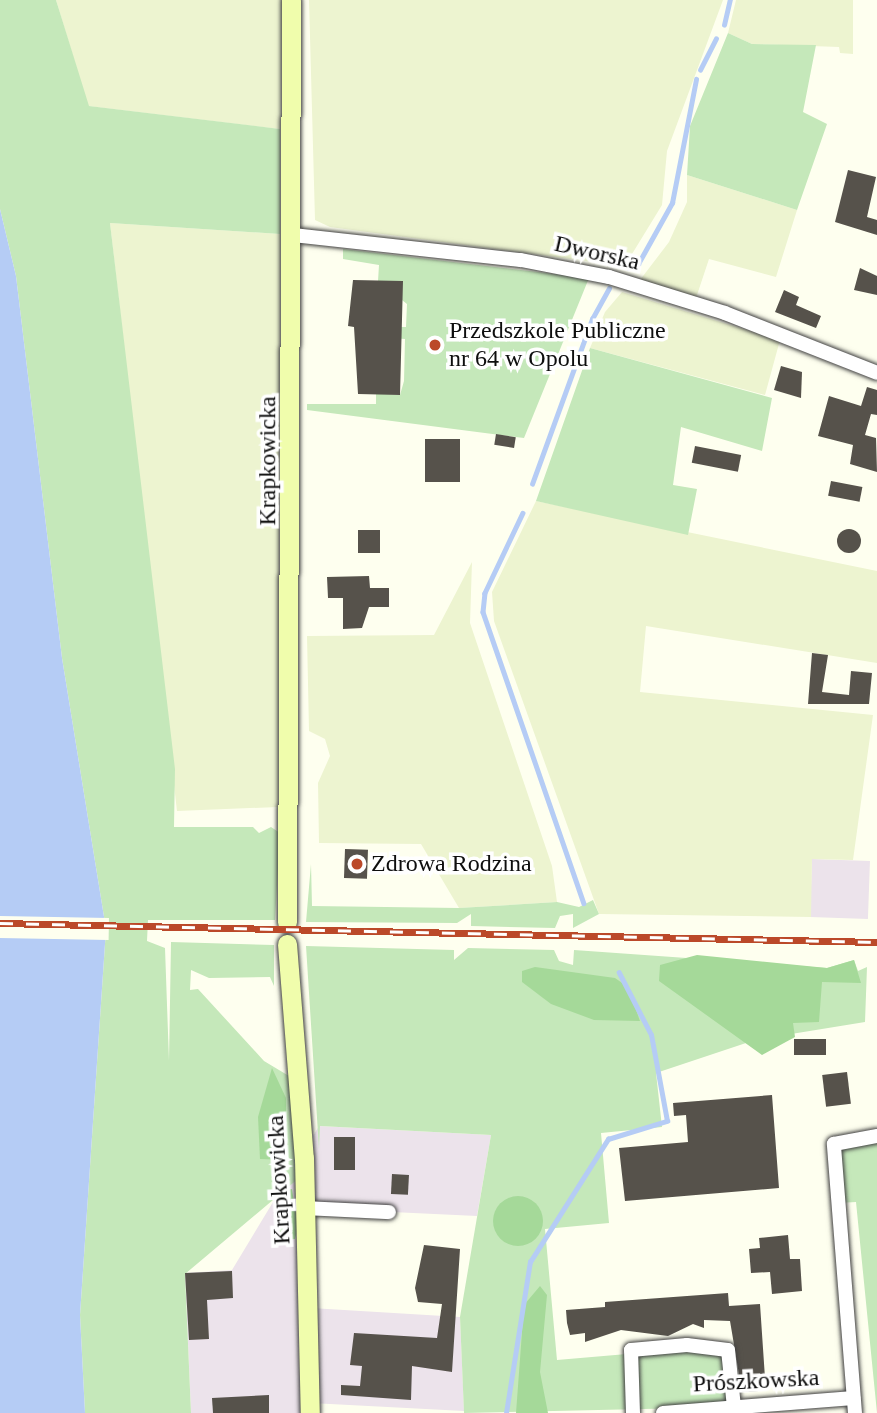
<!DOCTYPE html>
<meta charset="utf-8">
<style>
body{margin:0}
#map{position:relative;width:877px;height:1413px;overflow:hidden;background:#feffef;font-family:"Times New Roman",serif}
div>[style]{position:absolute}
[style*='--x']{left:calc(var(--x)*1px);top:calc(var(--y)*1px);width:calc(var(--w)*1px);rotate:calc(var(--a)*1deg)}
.industrial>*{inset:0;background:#ece3eb;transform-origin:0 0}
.farmland>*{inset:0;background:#edf4d0}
.green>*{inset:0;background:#c5e8ba}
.forest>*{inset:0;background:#a5d999}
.round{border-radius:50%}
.water>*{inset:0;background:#b5ccf5}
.pier>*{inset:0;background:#feffef;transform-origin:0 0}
.stream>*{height:4.5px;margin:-2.25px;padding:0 2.25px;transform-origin:2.25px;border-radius:2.25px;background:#b5ccf5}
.building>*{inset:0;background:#56524b;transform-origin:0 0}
.roads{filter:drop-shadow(0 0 2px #414141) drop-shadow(0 0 2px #414141)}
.street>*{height:14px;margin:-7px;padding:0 7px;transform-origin:7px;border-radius:7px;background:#fff}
.secondary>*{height:19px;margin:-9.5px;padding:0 9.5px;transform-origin:9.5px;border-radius:9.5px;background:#f0fdac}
.rail>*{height:7px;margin-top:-3.5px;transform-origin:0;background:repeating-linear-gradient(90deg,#fff 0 13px,#bb4929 0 26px);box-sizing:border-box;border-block:2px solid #bb4929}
.dots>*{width:19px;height:19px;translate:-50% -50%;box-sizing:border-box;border:4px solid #fff;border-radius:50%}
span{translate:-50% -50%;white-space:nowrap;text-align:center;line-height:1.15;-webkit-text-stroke:7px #fff;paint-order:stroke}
.street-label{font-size:24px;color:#0e0e0e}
.poi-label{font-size:24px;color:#0e0e0e}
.left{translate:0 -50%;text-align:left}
</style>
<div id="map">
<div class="industrial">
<div style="left:812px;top:859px;width:58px;height:58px;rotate:2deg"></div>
<div style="clip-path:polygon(319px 1126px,491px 1135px,477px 1216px,307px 1208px,311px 1308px,460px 1317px,464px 1411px,311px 1403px,310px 1413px,191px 1413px,185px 1273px,232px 1270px)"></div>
</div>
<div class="farmland">
<div style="clip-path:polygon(56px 0,282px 0,280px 129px,88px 106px)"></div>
<div style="clip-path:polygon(309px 0,723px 0,667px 151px,662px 205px,632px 254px,608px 264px,330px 227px,315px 220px)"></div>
<div style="clip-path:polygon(736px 0,853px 0,853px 54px,840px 53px,839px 47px,752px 44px,728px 33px)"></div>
<div style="clip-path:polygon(687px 175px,797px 210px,776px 277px,709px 259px,696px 298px,640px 280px,669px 242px,687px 202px)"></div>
<div style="clip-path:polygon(110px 223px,280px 234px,278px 807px,177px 811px)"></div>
<div style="clip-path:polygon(622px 292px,780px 340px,765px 395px,590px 348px,605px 312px)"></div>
<div style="clip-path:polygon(536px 501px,877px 571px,877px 663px,646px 626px,640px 692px,873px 715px,853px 860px,812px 859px,811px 917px,599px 914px,494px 621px,492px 592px)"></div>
<div style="clip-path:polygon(472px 562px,470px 623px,552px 866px,557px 902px,459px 908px,421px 844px,319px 843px,318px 783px,330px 756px,325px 739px,309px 731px,307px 636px,434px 635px)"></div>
</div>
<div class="green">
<div style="clip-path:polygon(0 0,56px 0,89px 106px,280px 129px,280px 234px,110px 223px,175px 769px,174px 827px,253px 827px,259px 833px,271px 827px,280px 833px,275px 920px,148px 920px,147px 941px,165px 948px,169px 1061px,171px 942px,274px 945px,274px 986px,270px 977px,209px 978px,191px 970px,190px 990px,198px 989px,264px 1061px,289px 1076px,299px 1178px,185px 1274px,191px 1413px,85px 1413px,80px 1315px,106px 929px,62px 658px,16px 276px,0 209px)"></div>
<div style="clip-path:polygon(728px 33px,752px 44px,816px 45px,803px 112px,827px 124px,797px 210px,687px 175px,690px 126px)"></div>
<div style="clip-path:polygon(343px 249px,589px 278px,524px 438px,307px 410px,307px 404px,376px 404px,376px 393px,400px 395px,404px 381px,405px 339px,389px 338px,389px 327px,406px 327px,407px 304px,378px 281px,379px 265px,343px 259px)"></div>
<div style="clip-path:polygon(590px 348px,772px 398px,762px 451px,681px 427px,673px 485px,697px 489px,688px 535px,536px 501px)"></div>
<div style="clip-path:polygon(311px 864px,312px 906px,459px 908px,557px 902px,579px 907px,593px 900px,599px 914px,573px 928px,573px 914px,560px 916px,555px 928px,471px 926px,471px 914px,457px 923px,306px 922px)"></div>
<div style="clip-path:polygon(306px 946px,454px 950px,454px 960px,468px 948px,554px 950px,559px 961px,573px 965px,574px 950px,827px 968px,854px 960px,858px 971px,867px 967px,865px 1022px,755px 1040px,656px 1073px,662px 1127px,601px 1133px,609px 1223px,545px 1229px,557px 1360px,720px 1346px,734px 1407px,464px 1413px,460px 1317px,491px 1135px,320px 1126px,319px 1149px)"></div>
<div style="clip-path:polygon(877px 1136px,877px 1413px,856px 1202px,839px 1203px,836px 1140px)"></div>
</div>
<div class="forest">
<div style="clip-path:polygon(697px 955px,827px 968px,854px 960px,861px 983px,822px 982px,819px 1022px,793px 1023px,795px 1037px,762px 1055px,659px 981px,660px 965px)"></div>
<div style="clip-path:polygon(535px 967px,615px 978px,628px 987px,640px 1021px,594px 1020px,551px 1004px,522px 982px,522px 971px)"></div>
<div style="clip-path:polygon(272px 1068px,286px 1098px,286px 1160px,260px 1159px,258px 1117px)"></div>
<div style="clip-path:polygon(292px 1189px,298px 1228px,295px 1239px,281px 1240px,275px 1233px,277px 1201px,281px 1191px)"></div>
<div class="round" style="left:493px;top:1196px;width:50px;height:50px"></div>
<div style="clip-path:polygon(540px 1286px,547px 1295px,540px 1372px,548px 1413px,516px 1413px,524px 1305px)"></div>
</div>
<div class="water">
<div style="clip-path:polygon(0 209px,16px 276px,62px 658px,106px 929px,80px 1315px,85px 1413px,0 1413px)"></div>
</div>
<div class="pier">
<div style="left:0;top:916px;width:109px;height:22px;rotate:1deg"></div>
</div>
<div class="stream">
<div style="--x:724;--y:25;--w:26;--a:-77"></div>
<div style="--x:700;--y:70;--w:35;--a:-63"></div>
<div style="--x:628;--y:268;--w:11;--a:-22"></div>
<div style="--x:638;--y:264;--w:70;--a:-60.9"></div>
<div style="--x:672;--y:203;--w:126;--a:-79"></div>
<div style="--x:532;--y:484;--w:176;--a:-70"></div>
<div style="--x:592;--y:319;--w:35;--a:-61"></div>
<div style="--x:523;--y:513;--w:89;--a:115.4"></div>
<div style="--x:485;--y:593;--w:19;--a:96"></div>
<div style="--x:483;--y:612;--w:308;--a:70.9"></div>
<div style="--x:506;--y:1413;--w:153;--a:-81"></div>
<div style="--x:530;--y:1262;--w:146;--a:-57.6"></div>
<div style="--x:608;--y:1139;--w:62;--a:-17"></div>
<div style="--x:667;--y:1121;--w:87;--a:-100.5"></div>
<div style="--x:651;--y:1035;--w:70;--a:-117.3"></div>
</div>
<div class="building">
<div style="clip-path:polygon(848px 170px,876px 177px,867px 217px,877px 220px,877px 235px,835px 222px)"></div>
<div style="clip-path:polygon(860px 268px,877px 276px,877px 295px,854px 290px)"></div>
<div style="clip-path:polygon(353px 280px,403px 281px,400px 395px,358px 394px,354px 327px,348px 326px)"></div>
<div style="clip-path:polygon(784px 290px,799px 297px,796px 305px,821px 316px,816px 328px,775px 312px)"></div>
<div style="clip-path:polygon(781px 366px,802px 372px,801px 398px,774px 390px)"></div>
<div style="clip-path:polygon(867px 387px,877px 390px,877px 415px,871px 414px,865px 435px,876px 438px,877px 472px,850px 464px,853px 445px,818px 436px,829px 396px,861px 406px)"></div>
<div style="left:496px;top:434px;width:20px;height:11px;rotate:9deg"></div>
<div style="left:425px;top:439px;width:35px;height:43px"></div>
<div style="left:695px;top:446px;width:47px;height:17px;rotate:11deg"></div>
<div style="left:831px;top:481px;width:32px;height:15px;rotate:11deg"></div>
<div class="round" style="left:837px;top:529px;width:24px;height:24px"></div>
<div style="left:358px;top:530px;width:22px;height:23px"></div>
<div style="clip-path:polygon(369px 576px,370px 588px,389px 588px,389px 607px,369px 607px,362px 628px,343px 629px,343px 598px,328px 598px,327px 577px)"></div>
<div style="clip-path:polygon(812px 653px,828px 655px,822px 692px,849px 695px,851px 671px,872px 673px,869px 704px,808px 704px)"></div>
<div style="left:345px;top:849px;width:23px;height:29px;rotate:2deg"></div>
<div style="left:826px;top:1039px;width:16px;height:32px;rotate:90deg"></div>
<div style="left:847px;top:1072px;width:32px;height:25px;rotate:83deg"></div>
<div style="clip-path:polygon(772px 1095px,779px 1188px,625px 1201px,619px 1148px,688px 1142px,686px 1115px,674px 1116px,673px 1103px)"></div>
<div style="left:334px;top:1137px;width:21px;height:33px"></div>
<div style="left:392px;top:1174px;width:17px;height:20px;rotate:3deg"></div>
<div style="clip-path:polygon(788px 1235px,790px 1259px,800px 1259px,802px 1291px,772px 1294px,770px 1272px,751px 1273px,749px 1249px,760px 1248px,759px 1238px)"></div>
<div style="clip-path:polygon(424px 1245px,460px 1249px,452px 1372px,412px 1366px,411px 1400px,341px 1395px,341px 1385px,360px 1386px,362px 1366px,350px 1365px,354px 1333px,437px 1338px,442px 1304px,418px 1302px,415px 1288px)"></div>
<div style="clip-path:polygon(232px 1271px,233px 1298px,207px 1300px,209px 1339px,189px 1340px,185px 1273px)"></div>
<div style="clip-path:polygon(728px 1293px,729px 1306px,760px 1304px,765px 1378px,758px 1379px,759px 1391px,742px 1392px,730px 1321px,704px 1320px,704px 1328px,693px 1324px,668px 1336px,621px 1330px,585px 1342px,585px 1333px,570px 1335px,567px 1323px,566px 1310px,605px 1307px,605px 1302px)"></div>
<div style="clip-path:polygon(269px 1395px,269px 1413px,213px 1413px,212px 1398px)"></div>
</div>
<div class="roads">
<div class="street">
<div style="--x:293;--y:235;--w:229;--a:6.3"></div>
<div style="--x:521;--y:260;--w:90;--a:10.9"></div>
<div style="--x:609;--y:277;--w:121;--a:17.2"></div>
<div style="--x:725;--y:313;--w:163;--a:21.5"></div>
<div style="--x:306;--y:1208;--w:83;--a:2.8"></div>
<div style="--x:633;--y:1413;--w:63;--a:-91.8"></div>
<div style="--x:631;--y:1350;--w:56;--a:-5.1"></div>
<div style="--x:687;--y:1345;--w:41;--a:7"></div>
<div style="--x:728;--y:1350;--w:57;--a:84"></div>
<div style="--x:663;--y:1413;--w:191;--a:-4.5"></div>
<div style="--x:855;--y:1413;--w:270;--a:-94.5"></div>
<div style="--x:834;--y:1144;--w:44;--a:-10.5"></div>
</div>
<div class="secondary">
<div style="--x:287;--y:922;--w:922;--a:-89.75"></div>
<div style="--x:287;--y:944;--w:215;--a:85.5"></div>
<div style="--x:304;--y:1158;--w:255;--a:88.7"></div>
</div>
</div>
<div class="rail">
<div style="--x:0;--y:923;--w:877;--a:1.24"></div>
</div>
<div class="dots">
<div style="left:435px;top:345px;background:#bb4929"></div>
<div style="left:357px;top:864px;background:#bb4929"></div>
</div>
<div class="street-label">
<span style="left:597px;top:253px;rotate:13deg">Dworska</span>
<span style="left:268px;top:461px;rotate:-90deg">Krapkowicka</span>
<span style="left:279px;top:1180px;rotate:-93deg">Krapkowicka</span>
<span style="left:756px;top:1381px;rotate:-3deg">Prószkowska</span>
</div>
<div class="poi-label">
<span class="left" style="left:449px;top:345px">Przedszkole Publiczne<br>nr 64 w Opolu</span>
<span class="left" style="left:371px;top:864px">Zdrowa Rodzina</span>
</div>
</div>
